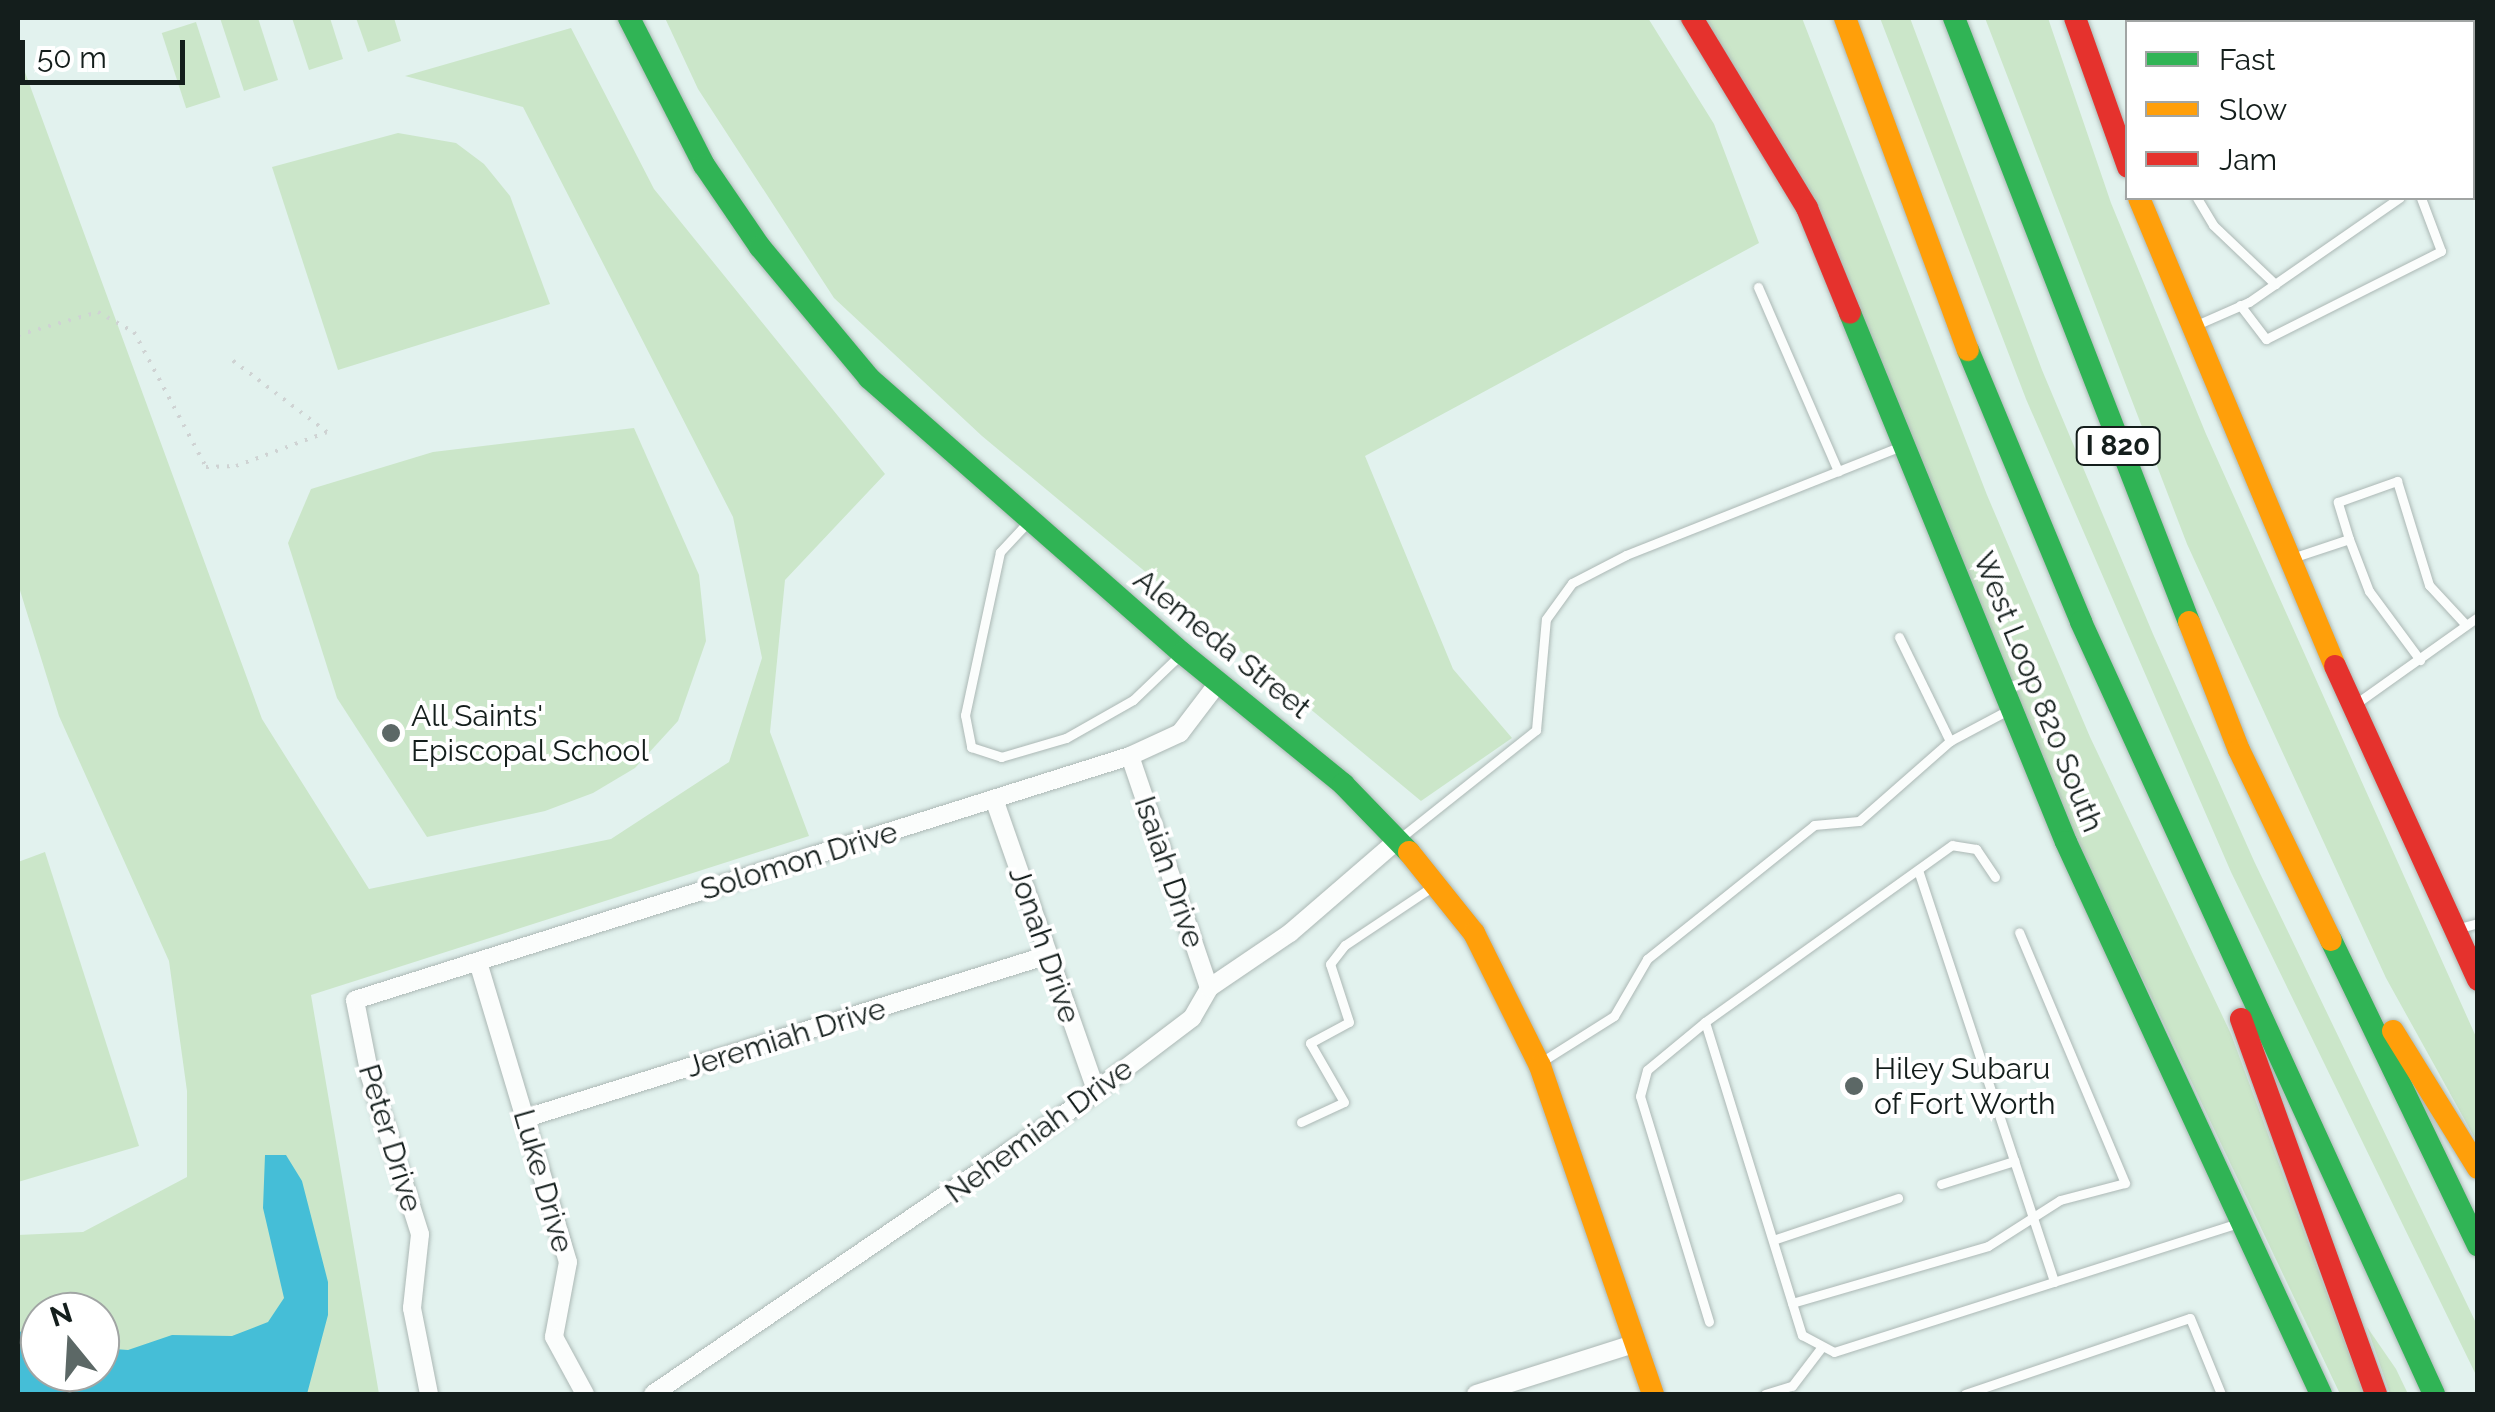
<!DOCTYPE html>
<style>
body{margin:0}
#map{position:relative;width:2495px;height:1412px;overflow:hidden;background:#e2f2ee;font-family:Raleway,sans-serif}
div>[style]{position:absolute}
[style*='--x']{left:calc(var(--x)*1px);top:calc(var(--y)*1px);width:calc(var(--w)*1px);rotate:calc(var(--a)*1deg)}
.green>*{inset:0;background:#cbe6c9;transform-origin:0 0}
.water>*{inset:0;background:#45bed7}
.path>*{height:4px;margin-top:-2px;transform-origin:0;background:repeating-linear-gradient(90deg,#cfd3d3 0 2.5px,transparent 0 10.5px)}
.roads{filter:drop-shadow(0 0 2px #acb8b5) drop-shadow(0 0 2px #acb8b5)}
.lane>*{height:9px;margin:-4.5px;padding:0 4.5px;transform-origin:4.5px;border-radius:4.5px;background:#fbfdfc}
.street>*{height:18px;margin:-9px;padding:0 9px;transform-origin:9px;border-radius:9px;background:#fbfdfc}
.fast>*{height:22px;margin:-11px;padding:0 11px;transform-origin:11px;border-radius:11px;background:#30b455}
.slow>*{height:22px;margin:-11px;padding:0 11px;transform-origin:11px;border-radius:11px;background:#ff9f0a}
.jam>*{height:22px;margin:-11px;padding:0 11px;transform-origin:11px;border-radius:11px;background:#e5322d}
.dots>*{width:28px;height:28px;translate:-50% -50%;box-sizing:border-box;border:5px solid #fff;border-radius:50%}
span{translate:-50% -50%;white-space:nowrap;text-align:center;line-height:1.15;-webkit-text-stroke:8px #fff;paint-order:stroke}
.shield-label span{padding:2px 8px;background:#fff;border:2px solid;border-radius:8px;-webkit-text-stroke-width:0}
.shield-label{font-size:28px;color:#141e1c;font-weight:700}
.street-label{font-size:30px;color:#141e1c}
.poi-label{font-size:30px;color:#141e1c}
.left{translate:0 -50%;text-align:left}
.frame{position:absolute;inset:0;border:20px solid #141e1c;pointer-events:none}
.legend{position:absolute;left:2125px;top:20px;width:350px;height:180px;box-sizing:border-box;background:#fff;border:2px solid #a1a5a4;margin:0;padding:12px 18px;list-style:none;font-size:30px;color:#141e1c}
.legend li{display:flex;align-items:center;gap:20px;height:50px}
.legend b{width:50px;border:2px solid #a1a5a4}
.north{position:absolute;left:20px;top:1292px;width:100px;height:100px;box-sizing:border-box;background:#fff;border:2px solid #a1a5a4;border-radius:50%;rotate:342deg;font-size:28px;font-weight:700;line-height:40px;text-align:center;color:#141e1c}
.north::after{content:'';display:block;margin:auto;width:35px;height:45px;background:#5c6866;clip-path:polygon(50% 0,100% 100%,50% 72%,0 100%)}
.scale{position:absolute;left:20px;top:40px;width:165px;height:45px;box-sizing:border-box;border:5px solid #141e1c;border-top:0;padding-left:12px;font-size:30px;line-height:35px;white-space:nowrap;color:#141e1c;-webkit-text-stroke:8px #fff;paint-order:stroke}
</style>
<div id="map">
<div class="green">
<div style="clip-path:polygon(220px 18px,258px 18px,278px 80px,244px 91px)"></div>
<div style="clip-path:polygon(292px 18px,330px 18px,343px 59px,309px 70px)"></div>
<div style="clip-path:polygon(356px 18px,394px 18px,401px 41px,368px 52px)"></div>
<div style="clip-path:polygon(665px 18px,1648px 18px,1714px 124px,1759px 243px,1365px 456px,1453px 669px,1512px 738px,1421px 801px,982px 436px,834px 298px,698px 89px)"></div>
<div style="clip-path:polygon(1700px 18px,1802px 18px,1987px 495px,2090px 737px,2231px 1034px,2364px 1394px,2340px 1394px,2069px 824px,1867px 329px)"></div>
<div style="clip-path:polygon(1880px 18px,1910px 18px,2042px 370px,2153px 634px,2254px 861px,2477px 1325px,2477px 1377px,2231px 872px,2026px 399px)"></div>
<div style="clip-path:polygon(1985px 18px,2048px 18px,2111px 203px,2206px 434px,2477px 1039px,2477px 1142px,2386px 978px,2187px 544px)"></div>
<div style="left:196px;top:22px;width:79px;height:36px;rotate:72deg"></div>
<div style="clip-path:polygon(evenodd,571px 28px,654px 189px,885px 474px,785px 580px,770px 732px,809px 836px,311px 995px,379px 1394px,18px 1394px,18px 1235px,83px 1232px,187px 1177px,187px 1091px,169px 961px,59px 716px,18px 584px,18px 53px,262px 719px,369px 889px,611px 839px,729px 762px,762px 658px,733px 517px,523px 107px,405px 76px,571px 28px,40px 1312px,100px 1312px,100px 1372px,40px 1372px,40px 1312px)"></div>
<div style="clip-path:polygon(398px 133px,456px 143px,484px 164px,510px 196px,550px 304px,338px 370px,272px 167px)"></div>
<div style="clip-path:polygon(634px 428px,699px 575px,706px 641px,678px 721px,635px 768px,593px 793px,545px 811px,427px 837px,337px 698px,288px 543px,311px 489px,433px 452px)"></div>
<div style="clip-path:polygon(45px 852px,139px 1146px,18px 1182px,18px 862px)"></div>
<div style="clip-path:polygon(2367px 1327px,2396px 1369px,2408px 1394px,2390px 1394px)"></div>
</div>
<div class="water">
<div style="clip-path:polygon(265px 1155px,286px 1155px,302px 1181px,328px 1282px,328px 1315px,307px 1394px,18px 1394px,18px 1331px,40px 1337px,40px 1372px,100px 1372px,100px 1348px,128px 1350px,172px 1335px,232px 1336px,268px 1322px,284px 1298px,263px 1208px)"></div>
</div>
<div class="path">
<div style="--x:18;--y:335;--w:83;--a:-16"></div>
<div style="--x:98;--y:312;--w:41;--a:29.1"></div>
<div style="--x:134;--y:332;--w:153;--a:61.9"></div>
<div style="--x:206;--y:467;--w:30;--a:-2"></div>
<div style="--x:236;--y:466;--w:97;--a:-20.5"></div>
<div style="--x:327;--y:432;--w:119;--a:-142.8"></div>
</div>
<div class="roads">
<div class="lane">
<div style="--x:2182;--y:18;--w:4;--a:63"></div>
<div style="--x:2319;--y:18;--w:4;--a:76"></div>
<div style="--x:2383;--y:18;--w:4;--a:63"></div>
<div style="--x:2472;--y:165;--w:6;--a:-9"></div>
<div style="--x:2197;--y:198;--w:31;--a:59"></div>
<div style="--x:2213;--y:225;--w:86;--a:43.6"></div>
<div style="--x:1758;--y:287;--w:201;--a:66.5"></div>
<div style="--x:2240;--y:305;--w:43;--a:52.6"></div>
<div style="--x:2266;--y:339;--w:196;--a:-26.7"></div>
<div style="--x:2441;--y:251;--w:57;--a:-110.7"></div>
<div style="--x:2194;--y:326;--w:60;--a:-23.6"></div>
<div style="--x:2249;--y:302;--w:183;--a:-34.7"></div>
<div style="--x:1027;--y:523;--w:40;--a:133"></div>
<div style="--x:1000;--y:552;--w:167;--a:102.1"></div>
<div style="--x:965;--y:715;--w:33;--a:79"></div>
<div style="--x:971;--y:747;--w:32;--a:18"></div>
<div style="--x:1001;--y:757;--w:68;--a:-16.3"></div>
<div style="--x:1066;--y:738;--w:77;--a:-29.6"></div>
<div style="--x:1133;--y:700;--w:68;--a:-43.8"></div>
<div style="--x:2349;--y:539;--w:56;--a:69"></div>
<div style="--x:2369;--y:591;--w:86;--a:53.5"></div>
<div style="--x:2289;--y:559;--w:63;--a:-18.4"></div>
<div style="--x:2349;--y:539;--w:39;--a:-107"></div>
<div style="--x:2338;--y:502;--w:63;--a:-19.6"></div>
<div style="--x:2397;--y:481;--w:109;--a:72.9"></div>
<div style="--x:2429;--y:585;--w:54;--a:47.2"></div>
<div style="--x:1899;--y:637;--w:116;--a:63.9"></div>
<div style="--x:2354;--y:705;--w:152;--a:-35.4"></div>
<div style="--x:1399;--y:839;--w:175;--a:-38.5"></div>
<div style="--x:1536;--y:730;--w:111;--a:-84.9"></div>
<div style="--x:1546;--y:619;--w:44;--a:-54.2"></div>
<div style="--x:1572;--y:583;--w:61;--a:-27.4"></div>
<div style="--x:1626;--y:555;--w:296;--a:-21.6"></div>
<div style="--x:1918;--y:870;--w:434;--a:71.7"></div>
<div style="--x:1995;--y:877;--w:34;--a:-124"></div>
<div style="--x:1976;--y:849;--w:24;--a:-171"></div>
<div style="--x:1952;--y:845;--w:304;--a:144.4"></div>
<div style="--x:1705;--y:1022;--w:328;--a:72.8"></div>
<div style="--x:1802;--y:1335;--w:36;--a:28"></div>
<div style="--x:1834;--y:1352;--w:427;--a:-17.7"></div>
<div style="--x:2456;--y:929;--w:23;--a:-15"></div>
<div style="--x:1705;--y:1022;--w:75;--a:140.4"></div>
<div style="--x:1647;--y:1070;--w:27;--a:105"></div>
<div style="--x:1640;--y:1096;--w:236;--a:73"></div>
<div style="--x:1541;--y:1062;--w:86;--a:-32.2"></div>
<div style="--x:1614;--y:1016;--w:66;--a:-59.9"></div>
<div style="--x:1647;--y:959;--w:214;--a:-38.7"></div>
<div style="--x:1814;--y:825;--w:45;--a:-5.1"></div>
<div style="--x:1859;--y:821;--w:121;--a:-41.3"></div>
<div style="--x:1950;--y:741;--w:66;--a:-28.1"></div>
<div style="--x:1301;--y:1122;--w:47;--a:-24.9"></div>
<div style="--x:1344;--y:1102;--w:68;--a:-120"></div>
<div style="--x:1310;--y:1043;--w:44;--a:-28.3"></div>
<div style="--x:1349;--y:1022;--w:61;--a:-108.1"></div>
<div style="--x:1330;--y:964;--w:24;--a:-52"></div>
<div style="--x:1345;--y:945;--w:108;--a:-33.7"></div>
<div style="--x:1941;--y:1184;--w:77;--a:-17.5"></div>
<div style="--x:1773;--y:1240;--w:132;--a:-18.6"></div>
<div style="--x:1792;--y:1303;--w:204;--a:-16.2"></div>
<div style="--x:1988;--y:1246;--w:85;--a:-32.6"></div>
<div style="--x:2060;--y:1200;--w:67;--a:-14.7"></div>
<div style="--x:2125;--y:1183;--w:272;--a:-112.9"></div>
<div style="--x:1765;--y:1394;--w:28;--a:-17"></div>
<div style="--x:1792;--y:1386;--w:48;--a:-52.7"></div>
<div style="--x:1965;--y:1394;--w:237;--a:-18.7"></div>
<div style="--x:2190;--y:1318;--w:82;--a:67.8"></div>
</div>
<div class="street">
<div style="--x:1130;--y:756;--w:245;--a:71.2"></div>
<div style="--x:994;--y:799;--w:309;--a:70.7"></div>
<div style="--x:478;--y:962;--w:313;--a:73.3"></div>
<div style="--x:568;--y:1262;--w:76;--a:100.6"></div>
<div style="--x:554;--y:1337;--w:65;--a:61.5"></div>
<div style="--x:526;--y:1118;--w:544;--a:-17.34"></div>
<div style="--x:429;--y:1394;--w:88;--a:-101.2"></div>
<div style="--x:412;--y:1308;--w:74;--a:-83.8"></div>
<div style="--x:420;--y:1234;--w:166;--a:-107.6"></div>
<div style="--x:370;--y:1076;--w:77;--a:-101.2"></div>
<div style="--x:355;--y:1000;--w:813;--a:-17.48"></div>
<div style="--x:1130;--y:756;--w:55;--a:-24.7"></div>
<div style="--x:1180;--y:733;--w:63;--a:-52.8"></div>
<div style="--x:653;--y:1394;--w:512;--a:-34.25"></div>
<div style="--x:1076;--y:1106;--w:146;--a:-37.2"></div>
<div style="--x:1192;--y:1018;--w:34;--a:-60"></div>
<div style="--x:1209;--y:988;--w:98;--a:-34.2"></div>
<div style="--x:1290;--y:933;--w:144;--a:-40.8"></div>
<div style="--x:1476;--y:1394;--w:169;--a:-17.6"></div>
</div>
<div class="fast">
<div style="--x:629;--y:18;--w:165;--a:63"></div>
<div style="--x:704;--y:165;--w:99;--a:55.7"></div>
<div style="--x:760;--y:247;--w:170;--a:50.2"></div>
<div style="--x:869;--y:378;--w:417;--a:41.3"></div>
<div style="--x:1182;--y:653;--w:208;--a:39.1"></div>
<div style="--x:1343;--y:784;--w:95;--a:45.9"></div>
<div style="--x:1954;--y:18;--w:648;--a:68.74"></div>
<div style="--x:1850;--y:313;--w:571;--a:67.79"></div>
<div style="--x:2066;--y:842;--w:608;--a:65.21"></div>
<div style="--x:1968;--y:350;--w:295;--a:67.4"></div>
<div style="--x:2081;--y:622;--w:849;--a:65.43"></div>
<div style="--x:2331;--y:940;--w:339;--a:64.3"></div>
</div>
<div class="slow">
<div style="--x:1845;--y:18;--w:354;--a:69.7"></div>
<div style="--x:2139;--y:198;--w:507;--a:67.28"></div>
<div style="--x:2189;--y:622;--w:137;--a:68.7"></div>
<div style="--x:2239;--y:750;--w:211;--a:64.2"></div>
<div style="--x:1409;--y:852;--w:104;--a:51.3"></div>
<div style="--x:1474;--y:933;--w:148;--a:63.6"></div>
<div style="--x:1540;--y:1066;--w:347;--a:71"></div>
<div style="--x:2393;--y:1031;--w:161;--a:58.2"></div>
</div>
<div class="jam">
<div style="--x:1692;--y:18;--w:222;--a:58.8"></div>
<div style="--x:1807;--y:208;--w:113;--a:67.7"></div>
<div style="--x:2075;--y:18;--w:158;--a:70.4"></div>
<div style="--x:2335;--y:666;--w:345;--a:65.5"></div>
<div style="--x:2241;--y:1019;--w:399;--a:70.2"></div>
</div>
</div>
<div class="dots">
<div style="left:391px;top:733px;background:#5c6866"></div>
<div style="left:1854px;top:1086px;background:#5c6866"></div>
</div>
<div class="shield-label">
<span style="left:2118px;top:446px">I 820</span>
</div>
<div class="street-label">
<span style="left:1222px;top:644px;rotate:39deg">Alemeda Street</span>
<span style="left:2038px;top:692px;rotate:68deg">West Loop 820 South</span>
<span style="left:799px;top:861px;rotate:-17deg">Solomon Drive</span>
<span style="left:1169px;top:872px;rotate:71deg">Isaiah Drive</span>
<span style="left:1044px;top:945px;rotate:71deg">Jonah Drive</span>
<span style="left:786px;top:1038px;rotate:-17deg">Jeremiah Drive</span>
<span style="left:1039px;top:1131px;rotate:-36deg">Nehemiah Drive</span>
<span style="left:390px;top:1138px;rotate:73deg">Peter Drive</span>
<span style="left:543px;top:1181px;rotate:74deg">Luke Drive</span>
</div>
<div class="poi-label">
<span class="left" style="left:411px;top:733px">All Saints'<br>Episcopal School</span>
<span class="left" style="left:1874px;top:1086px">Hiley Subaru<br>of Fort Worth</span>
</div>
<div class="frame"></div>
<ul class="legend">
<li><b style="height:12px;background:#30b455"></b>Fast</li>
<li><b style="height:12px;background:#ff9f0a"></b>Slow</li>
<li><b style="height:12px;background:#e5322d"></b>Jam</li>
</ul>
<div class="north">N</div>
<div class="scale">50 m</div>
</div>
